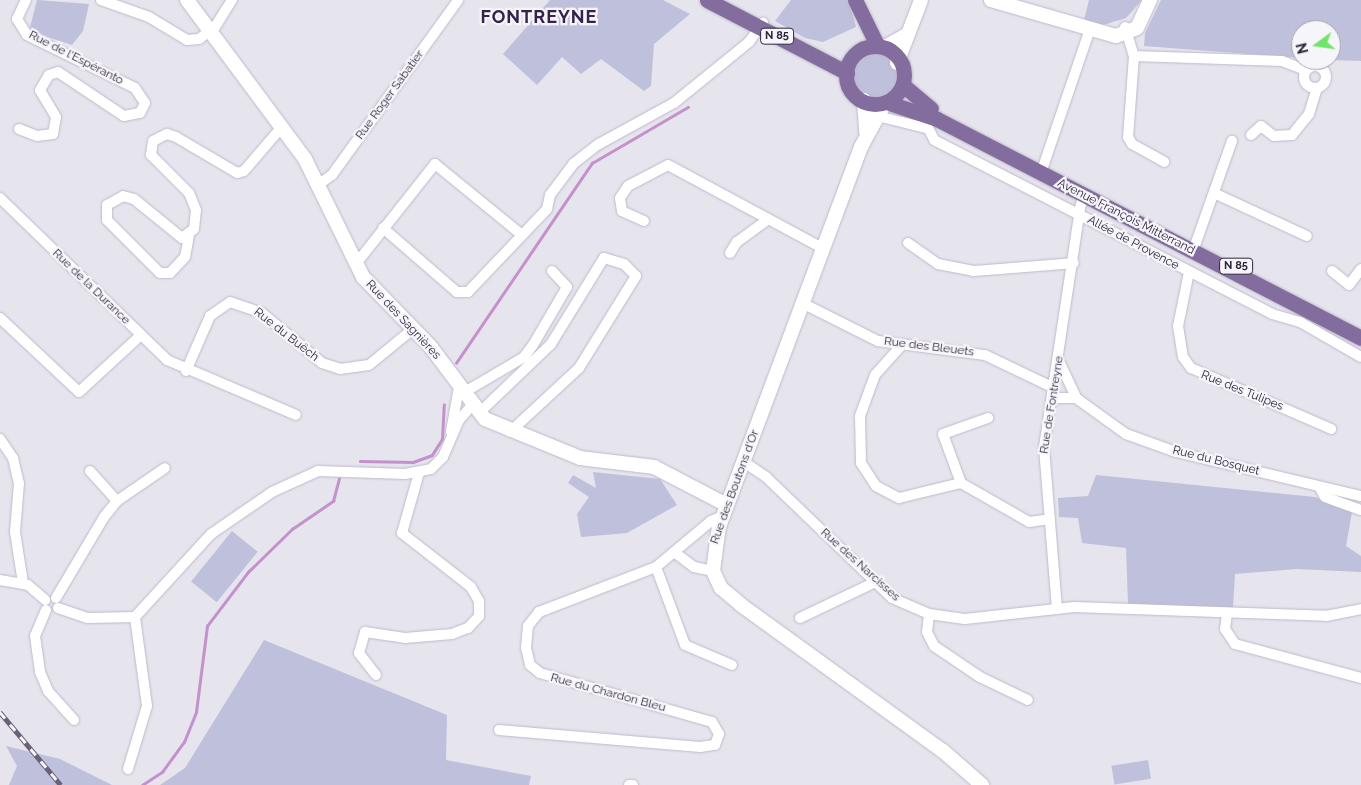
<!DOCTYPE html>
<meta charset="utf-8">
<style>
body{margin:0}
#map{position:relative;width:1361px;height:785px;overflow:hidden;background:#e6e4ed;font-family:Raleway,sans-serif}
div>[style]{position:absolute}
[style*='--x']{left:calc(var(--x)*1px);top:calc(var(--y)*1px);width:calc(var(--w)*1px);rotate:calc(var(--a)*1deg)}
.green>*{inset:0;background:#bfc0dc;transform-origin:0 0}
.round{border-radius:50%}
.stream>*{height:2.5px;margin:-1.25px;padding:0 1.25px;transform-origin:1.25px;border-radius:1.25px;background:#c491cd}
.roads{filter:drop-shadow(0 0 1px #bfb9cb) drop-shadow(0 0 1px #bfb9cb)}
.street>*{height:10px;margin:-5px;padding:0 5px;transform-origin:5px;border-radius:5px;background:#fff}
.street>.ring{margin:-5px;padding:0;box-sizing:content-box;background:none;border:10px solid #fff;border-radius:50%}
.secondary>*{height:14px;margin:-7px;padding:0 7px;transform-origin:7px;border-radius:7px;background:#fff}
.primary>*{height:15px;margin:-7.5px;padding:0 7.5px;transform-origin:7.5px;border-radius:7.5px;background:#836d9e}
.primary>.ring{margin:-7.5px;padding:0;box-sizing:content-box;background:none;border:15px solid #836d9e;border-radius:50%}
.rail>*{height:4.5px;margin-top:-2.25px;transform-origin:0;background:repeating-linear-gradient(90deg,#f6f5f9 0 8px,#6a6078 0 16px);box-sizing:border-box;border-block:1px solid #6a6078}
span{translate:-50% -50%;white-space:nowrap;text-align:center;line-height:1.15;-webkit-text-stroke:4.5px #f6f5f9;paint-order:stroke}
.shield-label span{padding:1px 4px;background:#f6f5f9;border:1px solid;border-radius:4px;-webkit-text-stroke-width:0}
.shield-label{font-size:11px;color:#2f253d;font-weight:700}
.street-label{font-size:12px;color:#2f253d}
.district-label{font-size:18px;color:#36234d;font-weight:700;letter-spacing:1px}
.north{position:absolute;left:1291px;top:20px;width:50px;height:50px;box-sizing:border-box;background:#f6f5f9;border:1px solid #a6a2ae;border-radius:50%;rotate:256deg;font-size:14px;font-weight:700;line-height:20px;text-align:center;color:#2f253d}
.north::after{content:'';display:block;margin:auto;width:18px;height:22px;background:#70e669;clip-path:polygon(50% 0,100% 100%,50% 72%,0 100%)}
</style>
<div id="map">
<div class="green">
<div style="clip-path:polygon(37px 0,89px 4px,83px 31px,72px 45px,29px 31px)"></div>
<div style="clip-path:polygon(550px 0,663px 0,690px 14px,654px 44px,651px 86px,644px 91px,601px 59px,581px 74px,562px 57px,537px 85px,503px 54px)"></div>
<div style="clip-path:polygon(791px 0,849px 0,856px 27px,823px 42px,805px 38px,775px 21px)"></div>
<div style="clip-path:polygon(1089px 0,1142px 0,1126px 18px,1103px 25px,1084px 20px)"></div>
<div style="clip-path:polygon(1161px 0,1361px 0,1361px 61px,1331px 60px,1331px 30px,1301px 30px,1301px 58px,1144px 46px,1145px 33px)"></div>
<div class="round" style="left:853px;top:53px;width:44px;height:44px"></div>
<div style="clip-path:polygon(593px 472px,660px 479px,677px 505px,627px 533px,581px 537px,577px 514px,589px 497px,568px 483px,573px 475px,596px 488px)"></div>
<div style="clip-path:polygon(1096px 475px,1315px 497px,1352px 512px,1346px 546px,1361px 556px,1361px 572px,1296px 569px,1235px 574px,1233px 608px,1128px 604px,1126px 548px,1082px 543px,1078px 518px,1059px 517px,1058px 498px,1088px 496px)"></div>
<div style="left:232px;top:531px;width:33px;height:65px;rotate:39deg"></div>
<div style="clip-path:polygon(264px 640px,447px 715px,446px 760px,531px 776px,529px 785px,160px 785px,185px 768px)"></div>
<div style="clip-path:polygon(6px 746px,60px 759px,112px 785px,9px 785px,17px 766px)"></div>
<div style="left:1148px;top:760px;width:19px;height:37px;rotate:81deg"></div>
</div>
<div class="stream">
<div style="--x:456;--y:363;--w:242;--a:-55.8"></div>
<div style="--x:592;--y:163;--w:111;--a:-30.3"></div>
<div style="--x:360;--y:461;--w:53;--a:1.1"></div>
<div style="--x:413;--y:462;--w:20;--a:-20"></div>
<div style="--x:432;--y:455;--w:19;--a:-58"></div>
<div style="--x:442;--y:439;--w:34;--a:-87"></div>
<div style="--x:142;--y:785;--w:24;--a:-33"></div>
<div style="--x:162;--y:772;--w:37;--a:-54"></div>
<div style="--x:184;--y:742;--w:32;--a:-68"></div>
<div style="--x:196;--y:712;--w:87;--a:-82.7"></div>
<div style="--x:207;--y:626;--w:68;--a:-52.8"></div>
<div style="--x:248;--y:572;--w:62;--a:-44.3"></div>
<div style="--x:292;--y:529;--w:50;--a:-34.3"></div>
<div style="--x:333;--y:501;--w:23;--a:-75"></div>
</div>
<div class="roads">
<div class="street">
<div style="--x:101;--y:0;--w:51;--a:19.5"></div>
<div style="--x:149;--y:17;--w:44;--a:31.2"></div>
<div style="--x:187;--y:40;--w:12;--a:-5"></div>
<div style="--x:199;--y:39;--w:20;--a:-37"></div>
<div style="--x:215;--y:27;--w:32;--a:-58"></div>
<div style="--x:1125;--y:27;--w:30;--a:73"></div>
<div style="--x:1134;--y:56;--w:81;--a:94.2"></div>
<div style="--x:1128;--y:137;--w:8;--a:60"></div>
<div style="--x:1132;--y:144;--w:37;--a:29"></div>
<div style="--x:1134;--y:56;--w:148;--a:1.9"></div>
<div style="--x:1282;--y:61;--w:26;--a:21"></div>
<div class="ring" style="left:1304px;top:66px;width:12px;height:12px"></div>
<div style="--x:920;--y:112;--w:31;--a:63"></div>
<div style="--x:934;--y:140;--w:380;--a:27.2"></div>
<div style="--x:1272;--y:314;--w:29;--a:16"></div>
<div style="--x:1300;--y:322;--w:70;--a:29.8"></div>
<div style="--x:877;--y:116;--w:50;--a:13.8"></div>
<div style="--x:19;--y:129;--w:19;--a:21"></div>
<div style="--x:37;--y:136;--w:16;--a:-7"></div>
<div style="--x:53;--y:134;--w:17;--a:-80"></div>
<div style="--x:56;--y:117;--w:31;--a:-121"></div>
<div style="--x:40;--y:90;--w:17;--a:-59"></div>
<div style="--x:49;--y:75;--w:9;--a:-18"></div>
<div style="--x:58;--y:72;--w:79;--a:33.7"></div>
<div style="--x:124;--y:116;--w:16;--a:-11"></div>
<div style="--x:140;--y:113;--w:11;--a:-63"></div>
<div style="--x:145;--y:103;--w:18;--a:-124"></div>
<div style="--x:135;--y:88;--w:120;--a:-153.9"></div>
<div style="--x:27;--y:35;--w:19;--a:-122"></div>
<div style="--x:17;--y:19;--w:21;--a:-65"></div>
<div style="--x:1251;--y:135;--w:13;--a:-42"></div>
<div style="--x:1261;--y:126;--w:16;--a:38"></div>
<div style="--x:1274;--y:136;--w:18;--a:-3"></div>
<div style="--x:1292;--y:135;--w:27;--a:-51"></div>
<div style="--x:1309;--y:114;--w:27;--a:-73"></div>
<div style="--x:1043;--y:167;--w:146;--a:-71.2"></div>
<div style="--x:318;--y:185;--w:17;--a:-36"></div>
<div style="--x:332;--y:175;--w:216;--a:-54.2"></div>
<div style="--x:1216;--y:194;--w:100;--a:24.8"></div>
<div style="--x:0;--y:198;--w:233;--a:44.1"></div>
<div style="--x:167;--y:360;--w:140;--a:23.1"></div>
<div style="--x:644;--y:221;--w:24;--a:-156"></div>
<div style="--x:622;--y:211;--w:13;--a:-99"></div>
<div style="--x:620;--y:198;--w:14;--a:-56"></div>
<div style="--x:628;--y:186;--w:45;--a:-27.7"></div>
<div style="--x:668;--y:165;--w:177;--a:28.3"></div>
<div style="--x:383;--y:228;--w:98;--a:40.9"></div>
<div style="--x:457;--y:292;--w:11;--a:0"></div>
<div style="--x:468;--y:292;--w:115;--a:-46.4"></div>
<div style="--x:547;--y:209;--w:14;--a:-78"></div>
<div style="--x:550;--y:195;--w:39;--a:-53"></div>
<div style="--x:573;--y:164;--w:33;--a:-38"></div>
<div style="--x:599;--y:144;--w:85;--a:-28.7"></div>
<div style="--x:674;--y:103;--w:97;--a:-39.1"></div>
<div style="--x:749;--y:42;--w:24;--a:-54"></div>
<div style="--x:189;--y:235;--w:22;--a:100"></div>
<div style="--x:185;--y:257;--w:22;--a:133"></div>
<div style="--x:170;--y:273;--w:10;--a:180"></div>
<div style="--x:160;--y:273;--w:75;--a:-135"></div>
<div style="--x:107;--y:220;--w:15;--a:-90"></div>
<div style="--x:107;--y:205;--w:18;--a:-29"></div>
<div style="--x:123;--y:196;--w:11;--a:15"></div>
<div style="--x:134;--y:199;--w:62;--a:39.1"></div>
<div style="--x:182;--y:238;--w:15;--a:-37"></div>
<div style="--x:194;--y:229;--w:19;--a:-84"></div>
<div style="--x:196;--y:210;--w:18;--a:-112"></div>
<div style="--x:189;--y:193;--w:54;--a:-135"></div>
<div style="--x:151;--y:155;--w:14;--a:-82"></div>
<div style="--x:153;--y:141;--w:16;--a:-27"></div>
<div style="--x:167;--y:134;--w:9;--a:18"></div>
<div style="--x:176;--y:137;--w:71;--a:30.5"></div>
<div style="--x:237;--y:173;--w:7;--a:-16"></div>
<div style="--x:244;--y:171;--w:57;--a:-49.3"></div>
<div style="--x:908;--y:243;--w:37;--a:35"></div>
<div style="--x:938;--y:264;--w:36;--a:11"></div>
<div style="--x:973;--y:271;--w:101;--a:-4.5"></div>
<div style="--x:1193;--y:251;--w:117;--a:-70.5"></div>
<div style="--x:730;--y:253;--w:13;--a:-58"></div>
<div style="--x:737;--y:242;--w:39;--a:-36"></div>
<div style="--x:355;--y:265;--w:129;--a:-51.6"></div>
<div style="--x:435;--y:164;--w:112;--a:39.2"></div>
<div style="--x:1332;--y:271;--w:22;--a:39"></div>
<div style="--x:1349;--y:285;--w:20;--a:-53"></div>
<div style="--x:1189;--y:272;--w:55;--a:101.5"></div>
<div style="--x:1178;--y:326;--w:31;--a:81"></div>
<div style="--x:1183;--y:357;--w:14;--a:54"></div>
<div style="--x:1191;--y:368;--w:153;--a:23.5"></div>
<div style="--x:804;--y:304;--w:83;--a:26.6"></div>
<div style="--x:878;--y:341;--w:108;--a:7.5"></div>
<div style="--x:985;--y:355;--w:76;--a:25.6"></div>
<div style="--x:0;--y:318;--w:108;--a:43.1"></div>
<div style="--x:79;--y:392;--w:84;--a:-42.6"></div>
<div style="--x:901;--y:346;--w:39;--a:132"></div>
<div style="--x:875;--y:375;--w:44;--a:110.1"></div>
<div style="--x:860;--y:416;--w:47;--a:88.8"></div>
<div style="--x:861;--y:463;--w:27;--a:57"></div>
<div style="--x:876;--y:486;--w:26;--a:28"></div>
<div style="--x:899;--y:498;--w:64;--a:-13.6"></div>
<div style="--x:961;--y:483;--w:78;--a:29.8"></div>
<div style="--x:1029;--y:522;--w:21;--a:-8"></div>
<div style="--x:1060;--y:363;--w:38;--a:65"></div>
<div style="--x:1076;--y:398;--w:62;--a:35.8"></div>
<div style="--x:1126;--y:434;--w:53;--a:19.8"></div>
<div style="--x:1176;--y:452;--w:190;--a:13.4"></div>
<div style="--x:186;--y:371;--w:60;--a:-66.4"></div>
<div style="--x:210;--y:316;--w:24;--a:-35"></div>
<div style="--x:230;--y:302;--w:34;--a:19"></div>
<div style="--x:262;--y:313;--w:78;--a:39.8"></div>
<div style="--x:322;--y:363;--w:19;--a:18"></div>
<div style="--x:340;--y:369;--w:29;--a:-8"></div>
<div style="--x:369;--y:365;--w:57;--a:-39.3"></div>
<div style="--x:463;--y:393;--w:71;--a:-30.5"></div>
<div style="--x:524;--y:357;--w:15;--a:-53"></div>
<div style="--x:533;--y:345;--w:67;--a:-59.6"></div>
<div style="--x:567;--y:287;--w:22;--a:-133"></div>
<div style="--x:1052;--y:398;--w:24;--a:0"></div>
<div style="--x:479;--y:413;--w:100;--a:-43.8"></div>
<div style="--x:551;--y:344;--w:101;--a:-58.4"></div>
<div style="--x:604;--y:258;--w:21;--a:17"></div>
<div style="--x:624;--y:264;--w:17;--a:45"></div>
<div style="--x:636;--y:276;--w:108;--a:121.8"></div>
<div style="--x:579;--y:368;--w:94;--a:137.2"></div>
<div style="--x:451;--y:432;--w:46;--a:-79.9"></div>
<div style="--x:0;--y:439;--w:23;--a:56"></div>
<div style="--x:13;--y:458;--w:26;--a:77"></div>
<div style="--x:19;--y:483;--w:49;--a:94.7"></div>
<div style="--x:15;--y:532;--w:52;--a:81.1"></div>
<div style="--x:744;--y:462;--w:27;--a:34"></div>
<div style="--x:766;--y:477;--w:175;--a:43.8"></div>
<div style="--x:892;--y:598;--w:40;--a:23.4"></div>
<div style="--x:929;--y:614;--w:36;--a:8"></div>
<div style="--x:965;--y:619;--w:110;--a:-6.3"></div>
<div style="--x:1074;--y:607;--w:252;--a:2"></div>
<div style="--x:1326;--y:616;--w:36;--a:-11"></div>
<div style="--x:90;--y:471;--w:40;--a:48"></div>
<div style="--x:961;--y:483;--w:52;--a:-110.2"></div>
<div style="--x:943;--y:434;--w:48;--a:-19.6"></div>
<div style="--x:1320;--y:488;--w:10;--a:61"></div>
<div style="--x:1325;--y:497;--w:38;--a:20"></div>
<div style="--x:674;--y:552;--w:25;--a:37"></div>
<div style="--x:694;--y:567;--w:19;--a:12"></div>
<div style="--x:656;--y:567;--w:83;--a:69.6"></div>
<div style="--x:685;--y:645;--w:51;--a:23.1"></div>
<div style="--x:0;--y:580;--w:28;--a:10"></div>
<div style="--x:28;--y:585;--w:23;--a:41"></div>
<div style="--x:56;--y:598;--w:94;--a:-59.3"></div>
<div style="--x:104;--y:517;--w:21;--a:-51"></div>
<div style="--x:117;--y:501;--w:58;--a:-34.5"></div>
<div style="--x:58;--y:608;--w:31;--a:19"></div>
<div style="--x:87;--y:618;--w:48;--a:-1.2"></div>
<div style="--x:135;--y:617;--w:113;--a:-47.5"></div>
<div style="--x:211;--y:534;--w:74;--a:-34.5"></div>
<div style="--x:272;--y:492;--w:51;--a:-24.5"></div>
<div style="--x:318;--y:471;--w:87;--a:2"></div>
<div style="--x:405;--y:474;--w:26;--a:-11"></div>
<div style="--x:431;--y:469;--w:17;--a:-45"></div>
<div style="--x:443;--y:457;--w:40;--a:-66.6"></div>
<div style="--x:459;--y:420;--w:20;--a:-49"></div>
<div style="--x:1057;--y:609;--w:163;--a:-94.6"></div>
<div style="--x:1044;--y:447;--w:242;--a:-81.4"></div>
<div style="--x:1080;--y:208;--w:11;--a:-75"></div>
<div style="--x:1083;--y:197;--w:7;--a:-8"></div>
<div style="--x:46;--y:610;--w:28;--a:113"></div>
<div style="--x:35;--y:636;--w:36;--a:82"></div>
<div style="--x:40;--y:672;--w:21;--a:67"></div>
<div style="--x:48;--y:691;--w:39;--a:48"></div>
<div style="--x:1227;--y:613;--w:16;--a:97"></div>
<div style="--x:1225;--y:629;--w:18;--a:56"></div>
<div style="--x:1235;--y:644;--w:131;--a:15.1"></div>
<div style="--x:929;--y:614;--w:18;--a:96"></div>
<div style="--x:927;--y:632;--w:16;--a:63"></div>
<div style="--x:934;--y:646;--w:55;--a:34"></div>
<div style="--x:980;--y:677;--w:53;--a:25.6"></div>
<div style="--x:800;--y:618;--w:83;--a:-25.6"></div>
<div style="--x:376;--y:675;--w:28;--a:-128"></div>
<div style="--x:359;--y:653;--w:22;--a:-74"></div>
<div style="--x:365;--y:632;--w:40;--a:8.5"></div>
<div style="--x:405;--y:638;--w:47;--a:-4.9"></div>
<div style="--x:452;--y:634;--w:17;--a:-21"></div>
<div style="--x:468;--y:628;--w:16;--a:-47"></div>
<div style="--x:479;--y:616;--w:15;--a:-90"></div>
<div style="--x:479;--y:601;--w:16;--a:-120"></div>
<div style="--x:471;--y:587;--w:88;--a:-142"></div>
<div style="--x:402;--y:533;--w:62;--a:-74.2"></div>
<div style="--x:499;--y:730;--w:202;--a:4.8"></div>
<div style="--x:700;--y:747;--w:15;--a:-8"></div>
<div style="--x:715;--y:745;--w:12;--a:-70"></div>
<div style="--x:719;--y:734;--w:14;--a:-120"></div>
<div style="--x:712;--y:722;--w:179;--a:-164.1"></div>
<div style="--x:540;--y:673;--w:13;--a:-141"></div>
<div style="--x:530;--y:665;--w:17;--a:-103"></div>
<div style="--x:526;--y:648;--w:22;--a:-85"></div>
<div style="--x:528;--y:626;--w:18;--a:-52"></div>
<div style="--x:539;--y:612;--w:125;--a:-21"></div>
<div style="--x:656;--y:567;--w:72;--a:-39.9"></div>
<div style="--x:711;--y:521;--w:13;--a:-23"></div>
<div style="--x:128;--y:769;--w:66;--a:-73.2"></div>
<div style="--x:147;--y:706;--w:90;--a:-97.7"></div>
<div style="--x:629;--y:785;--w:4;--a:0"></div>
</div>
<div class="secondary">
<div style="--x:187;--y:0;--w:198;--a:53.4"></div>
<div style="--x:305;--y:159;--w:131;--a:63.8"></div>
<div style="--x:363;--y:277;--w:96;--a:45.8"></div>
<div style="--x:430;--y:346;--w:91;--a:53"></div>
<div style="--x:485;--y:419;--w:103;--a:22.3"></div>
<div style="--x:580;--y:458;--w:75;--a:6.9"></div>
<div style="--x:654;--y:467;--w:82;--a:27.5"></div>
<div style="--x:991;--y:0;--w:130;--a:16.1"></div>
<div style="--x:1116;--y:36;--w:22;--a:-21"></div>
<div style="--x:1137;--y:28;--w:31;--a:-65"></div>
<div style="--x:883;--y:48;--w:26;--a:-29"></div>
<div style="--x:897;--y:63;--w:67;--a:-69.1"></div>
<div style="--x:864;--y:100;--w:32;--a:86"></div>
<div style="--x:884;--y:105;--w:48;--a:118.7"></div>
<div style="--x:861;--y:147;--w:405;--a:110.5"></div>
<div style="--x:719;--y:526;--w:45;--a:97.6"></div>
<div style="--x:713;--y:571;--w:19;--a:65"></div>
<div style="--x:721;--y:588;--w:26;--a:40"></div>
<div style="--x:741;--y:605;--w:249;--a:35.9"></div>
<div style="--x:943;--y:751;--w:52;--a:41.1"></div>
</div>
<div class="primary">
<div style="--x:707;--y:0;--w:158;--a:27.5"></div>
<div style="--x:855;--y:0;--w:50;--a:63.9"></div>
<div class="ring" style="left:846px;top:46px;width:43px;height:43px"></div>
<div style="--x:904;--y:86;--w:35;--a:40"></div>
<div style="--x:889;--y:103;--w:51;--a:18.4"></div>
<div style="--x:937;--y:119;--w:477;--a:27.3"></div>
</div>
</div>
<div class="rail">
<div style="--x:0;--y:712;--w:95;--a:50.1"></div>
</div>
<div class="shield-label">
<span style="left:777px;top:36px">N 85</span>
<span style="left:1236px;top:266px">N 85</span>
</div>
<div class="street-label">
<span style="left:76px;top:58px;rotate:27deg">Rue de l'Espéranto</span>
<span style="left:390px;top:95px;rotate:-54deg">Rue Roger Sabatier</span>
<span style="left:1126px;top:217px;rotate:27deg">Avenue François Mitterrand</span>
<span style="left:1133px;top:243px;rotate:28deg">Allée de Provence</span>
<span style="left:91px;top:287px;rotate:44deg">Rue de la Durance</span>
<span style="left:403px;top:320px;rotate:47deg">Rue des Sagnières</span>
<span style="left:286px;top:335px;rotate:38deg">Rue du Buëch</span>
<span style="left:929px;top:347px;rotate:7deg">Rue des Bleuets</span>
<span style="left:1242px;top:391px;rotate:22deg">Rue des Tulipes</span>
<span style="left:1052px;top:405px;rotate:-81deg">Rue de Fontreyne</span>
<span style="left:1216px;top:461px;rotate:14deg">Rue du Bosquet</span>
<span style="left:735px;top:487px;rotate:-70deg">Rue des Boutons d'Or</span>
<span style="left:860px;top:565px;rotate:42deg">Rue des Narcisses</span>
<span style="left:608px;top:693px;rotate:15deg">Rue du Chardon Bleu</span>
</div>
<div class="district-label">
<span style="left:539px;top:17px">FONTREYNE</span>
</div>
<div class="north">N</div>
</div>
